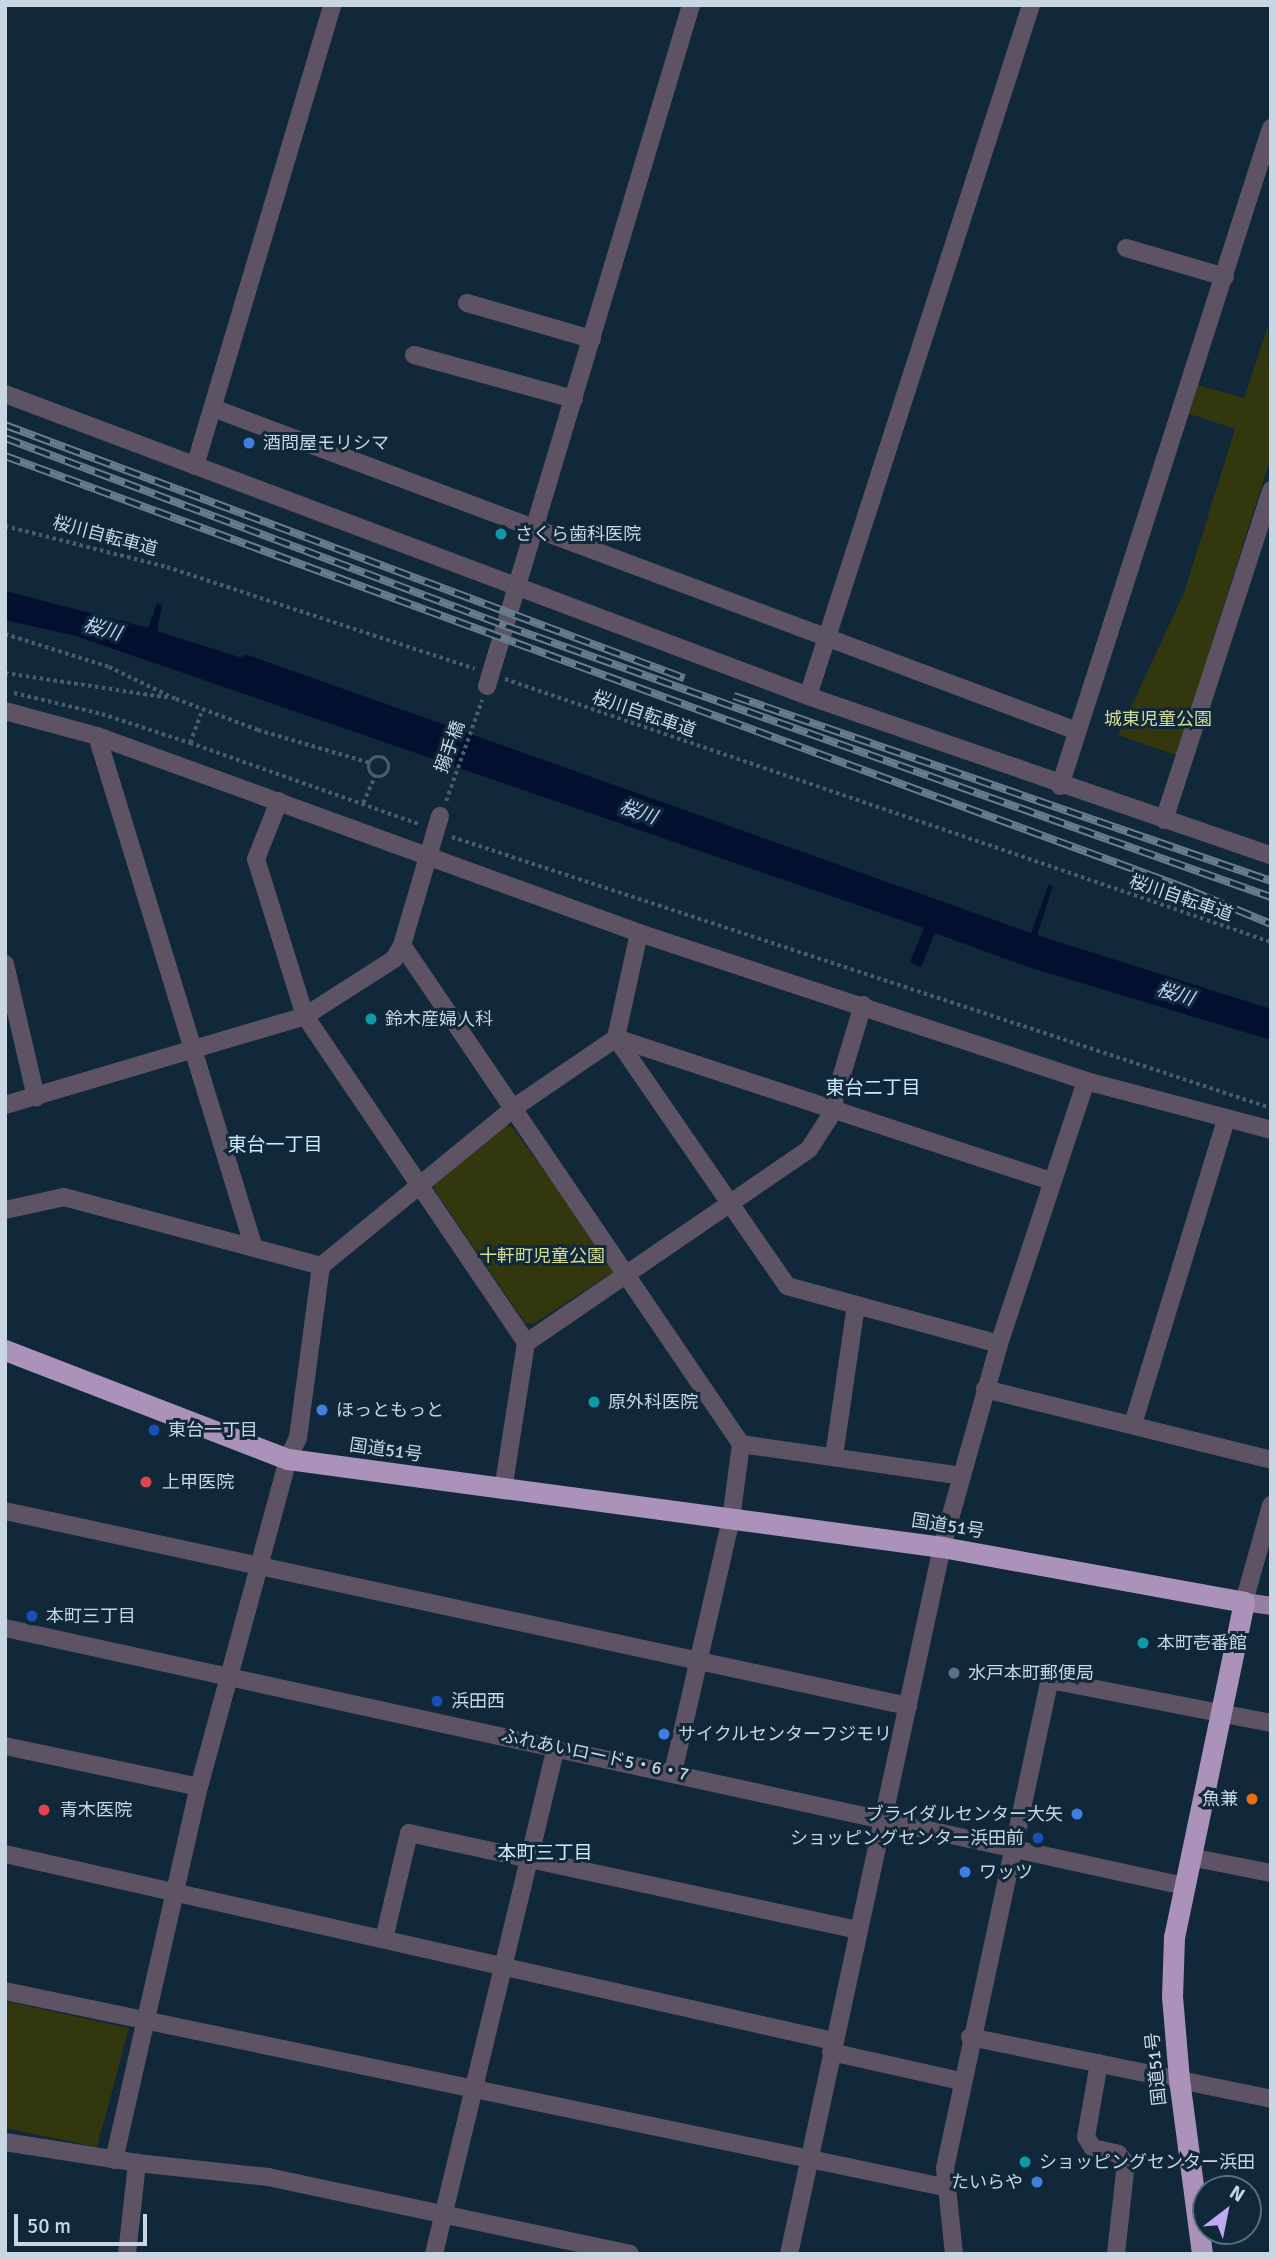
<!DOCTYPE html>
<meta charset="utf-8">
<style>
body{margin:0}
#map{position:relative;width:1276px;height:2259px;overflow:hidden;background:#102839;font-family:Signika,"Noto Sans JP",sans-serif}
div>[style]{position:absolute}
[style*='--x']{left:calc(var(--x)*1px);top:calc(var(--y)*1px);width:calc(var(--w)*1px);rotate:calc(var(--a)*1deg)}
.green>*{inset:0;background:#33370e}
.water>*{inset:0;background:#020f2e}
.path>*{height:3.5px;margin-top:-1.75px;transform-origin:0;background:repeating-linear-gradient(90deg,#495e6d 0 3.5px,transparent 0 7px)}
.path>.ring{margin:-1.75px;padding:0;box-sizing:content-box;background:none;border:3.5px solid #495e6d;border-radius:50%}
.minor>*{height:18px;margin:-9px;padding:0 9px;transform-origin:9px;border-radius:9px;background:#5d5364}
.major>*{height:18px;margin:-9px;padding:0 9px;transform-origin:9px;border-radius:9px;background:#9580a3}
.highway>*{height:21px;margin:-10.5px;padding:0 10.5px;transform-origin:10.5px;border-radius:10.5px;background:#ab92bb}
.rail>*{height:8px;margin-top:-4px;transform-origin:0;background:repeating-linear-gradient(90deg,#102839 0 16px,#6a7d8b 0 32px);box-sizing:border-box;border-block:2px solid #6a7d8b}
.dots>*{width:19px;height:19px;translate:-50% -50%;box-sizing:border-box;border:4px solid #102839;border-radius:50%}
span{translate:-50% -50%;white-space:nowrap;text-align:center;line-height:1.15;-webkit-text-stroke:6px #102839;paint-order:stroke}
.poi-label{font-size:18px;color:#c8d6e1}
.left{translate:0 -50%;text-align:left}
.right{translate:-100% -50%;text-align:right}
.street-label{font-size:18px;color:#c8d6e1}
.park-label{font-size:18px;color:#d3dd93}
.water-label{font-size:19px;color:#bcd1f7;font-style:italic}
.neighbourhood-label{font-size:19px;color:#cbe8ff}
.frame{position:absolute;inset:0;border:7px solid #c8d6e1;pointer-events:none}
.north{position:absolute;left:1192px;top:2175px;width:70px;height:70px;box-sizing:border-box;background:#102839;border:2px solid #5a6e7c;border-radius:50%;rotate:32deg;font-size:19px;font-weight:700;line-height:28px;text-align:center;color:#c8d6e1}
.north::after{content:'';display:block;margin:auto;width:24px;height:32px;background:#c1a8f3;clip-path:polygon(50% 0,100% 100%,50% 72%,0 100%)}
.scale{position:absolute;left:14px;top:2214px;width:133px;height:32px;box-sizing:border-box;border:4px solid #c8d6e1;border-top:0;padding-left:9px;font-size:21px;line-height:24px;white-space:nowrap;color:#c8d6e1;-webkit-text-stroke:5px #102839;paint-order:stroke}
</style>
<div id="map">
<div class="green">
<div style="clip-path:polygon(1268px 326px,1271px 457px,1176px 755px,1118px 735px,1184px 593px,1235px 429px,1187px 413px,1197px 385px,1244px 398px)"></div>
<div style="clip-path:polygon(505px 1125px,512px 1127px,616px 1270px,535px 1323px,525px 1323px,434px 1189px,435px 1184px)"></div>
<div style="clip-path:polygon(5px 2001px,129px 2028px,97px 2147px,5px 2128px)"></div>
</div>
<div class="water">
<div style="clip-path:polygon(5px 591px,148px 628px,157px 603px,162px 605px,157px 631px,242px 658px,245px 654px,1031px 933px,1049px 884px,1053px 886px,1037px 935px,1271px 1009px,1271px 1040px,1025px 966px,935px 933px,921px 967px,910px 962px,924px 928px,76px 636px,5px 620px)"></div>
</div>
<div class="path">
<div style="--x:5;--y:526;--w:167;--a:14.2"></div>
<div style="--x:167;--y:567;--w:324;--a:18.3"></div>
<div style="--x:5;--y:634;--w:109;--a:17.6"></div>
<div style="--x:109;--y:667;--w:74;--a:25.5"></div>
<div style="--x:176;--y:699;--w:88;--a:20.7"></div>
<div style="--x:258;--y:730;--w:117;--a:16.4"></div>
<div style="--x:5;--y:673;--w:167;--a:8.6"></div>
<div style="--x:505;--y:679;--w:810;--a:18.95"></div>
<div style="--x:14;--y:693;--w:90;--a:13.4"></div>
<div style="--x:102;--y:714;--w:93;--a:18.2"></div>
<div style="--x:190;--y:743;--w:243;--a:19.5"></div>
<div style="--x:190;--y:743;--w:35;--a:-70"></div>
<div class="ring" style="left:369px;top:757px;width:16.5px;height:16.5px"></div>
<div style="--x:446;--y:801;--w:107;--a:-70.4"></div>
<div style="--x:363;--y:803;--w:30;--a:-66"></div>
<div style="--x:452;--y:837;--w:863;--a:18.31"></div>
</div>
<div class="minor">
<div style="--x:1126;--y:248;--w:103;--a:16.3"></div>
<div style="--x:467;--y:303;--w:130;--a:16.1"></div>
<div style="--x:414;--y:355;--w:166;--a:15.4"></div>
<div style="--x:5;--y:394;--w:858;--a:20.61"></div>
<div style="--x:808;--y:696;--w:490;--a:19"></div>
<div style="--x:213;--y:408;--w:922;--a:20.5"></div>
<div style="--x:195;--y:466;--w:481;--a:-73.4"></div>
<div style="--x:487;--y:686;--w:711;--a:-73.32"></div>
<div style="--x:808;--y:696;--w:726;--a:-72.11"></div>
<div style="--x:5;--y:711;--w:95;--a:15.2"></div>
<div style="--x:97;--y:736;--w:577;--a:19.97"></div>
<div style="--x:639;--y:933;--w:471;--a:18.3"></div>
<div style="--x:1086;--y:1081;--w:191;--a:14.8"></div>
<div style="--x:97;--y:736;--w:532;--a:72.96"></div>
<div style="--x:1060;--y:786;--w:691;--a:-72.22"></div>
<div style="--x:279;--y:801;--w:62;--a:111.6"></div>
<div style="--x:256;--y:859;--w:164;--a:72.7"></div>
<div style="--x:305;--y:1016;--w:395;--a:55.9"></div>
<div style="--x:526;--y:1343;--w:149;--a:98.9"></div>
<div style="--x:440;--y:816;--w:134;--a:106.4"></div>
<div style="--x:402;--y:945;--w:603;--a:55.81"></div>
<div style="--x:741;--y:1444;--w:76;--a:97.6"></div>
<div style="--x:731;--y:1519;--w:260;--a:102.9"></div>
<div style="--x:1164;--y:820;--w:347;--a:-72"></div>
<div style="--x:639;--y:933;--w:107;--a:102.4"></div>
<div style="--x:616;--y:1038;--w:301;--a:55.4"></div>
<div style="--x:787;--y:1286;--w:220;--a:15.3"></div>
<div style="--x:5;--y:964;--w:137;--a:76.9"></div>
<div style="--x:5;--y:1105;--w:313;--a:-16.5"></div>
<div style="--x:305;--y:1016;--w:106;--a:-32.6"></div>
<div style="--x:394;--y:959;--w:16;--a:-60"></div>
<div style="--x:5;--y:1210;--w:60;--a:-12.4"></div>
<div style="--x:64;--y:1197;--w:266;--a:15"></div>
<div style="--x:526;--y:1343;--w:343;--a:-34.4"></div>
<div style="--x:809;--y:1149;--w:37;--a:-57"></div>
<div style="--x:829;--y:1118;--w:118;--a:-73.3"></div>
<div style="--x:985;--y:1389;--w:295;--a:13.9"></div>
<div style="--x:1133;--y:1424;--w:319;--a:-73"></div>
<div style="--x:741;--y:1444;--w:223;--a:8.2"></div>
<div style="--x:834;--y:1456;--w:153;--a:-81.7"></div>
<div style="--x:5;--y:1511;--w:924;--a:12.19"></div>
<div style="--x:1244;--y:1602;--w:101;--a:-74.4"></div>
<div style="--x:5;--y:1628;--w:1207;--a:12.34"></div>
<div style="--x:5;--y:1746;--w:198;--a:11.9"></div>
<div style="--x:5;--y:1854;--w:849;--a:12.73"></div>
<div style="--x:1190;--y:1857;--w:83;--a:11.2"></div>
<div style="--x:384;--y:1939;--w:109;--a:-76.7"></div>
<div style="--x:409;--y:1833;--w:457;--a:12.2"></div>
<div style="--x:5;--y:1991;--w:959;--a:11.79"></div>
<div style="--x:970;--y:2037;--w:307;--a:11.6"></div>
<div style="--x:831;--y:2052;--w:133;--a:12.6"></div>
<div style="--x:1099;--y:2063;--w:75;--a:100"></div>
<div style="--x:1086;--y:2137;--w:13;--a:58"></div>
<div style="--x:1093;--y:2148;--w:26;--a:13"></div>
<div style="--x:1118;--y:2154;--w:12;--a:48"></div>
<div style="--x:1126;--y:2163;--w:92;--a:96.3"></div>
<div style="--x:5;--y:2142;--w:134;--a:9"></div>
<div style="--x:137;--y:2163;--w:132;--a:6.1"></div>
<div style="--x:268;--y:2177;--w:370;--a:12"></div>
<div style="--x:114;--y:2160;--w:383;--a:-77.2"></div>
<div style="--x:199;--y:1787;--w:340;--a:-74.8"></div>
<div style="--x:288;--y:1459;--w:23;--a:-65"></div>
<div style="--x:298;--y:1438;--w:174;--a:-82.4"></div>
<div style="--x:321;--y:1266;--w:251;--a:-39.3"></div>
<div style="--x:515;--y:1107;--w:122;--a:-34.3"></div>
<div style="--x:616;--y:1038;--w:458;--a:18.2"></div>
<div style="--x:127;--y:2254;--w:92;--a:-83.7"></div>
<div style="--x:434;--y:2254;--w:521;--a:-76.47"></div>
<div style="--x:789;--y:2254;--w:723;--a:-77.79"></div>
<div style="--x:942;--y:1547;--w:211;--a:-74.3"></div>
<div style="--x:999;--y:1344;--w:277;--a:-71.7"></div>
<div style="--x:954;--y:2254;--w:86;--a:-96"></div>
<div style="--x:945;--y:2168;--w:499;--a:-77.9"></div>
<div style="--x:1050;--y:1680;--w:225;--a:11"></div>
</div>
<div class="major">
<div style="--x:1244;--y:1602;--w:27;--a:8"></div>
</div>
<div class="highway">
<div style="--x:5;--y:1350;--w:303;--a:21.1"></div>
<div style="--x:288;--y:1459;--w:660;--a:7.66"></div>
<div style="--x:942;--y:1547;--w:307;--a:10.3"></div>
<div style="--x:1244;--y:1602;--w:342;--a:101.8"></div>
<div style="--x:1174;--y:1937;--w:59;--a:91.9"></div>
<div style="--x:1172;--y:1996;--w:83;--a:85.2"></div>
<div style="--x:1179;--y:2079;--w:177;--a:82.5"></div>
</div>
<div class="rail">
<div style="--x:5;--y:425;--w:725;--a:20.44"></div>
<div style="--x:5;--y:438;--w:535;--a:20.57"></div>
<div style="--x:506;--y:626;--w:812;--a:19.51"></div>
<div style="--x:5;--y:456;--w:1248;--a:20.1"></div>
<div style="--x:1177;--y:885;--w:102;--a:22.5"></div>
<div style="--x:734;--y:696;--w:568;--a:19.01"></div>
</div>
<div class="dots">
<div style="left:249px;top:443px;background:#3f7fe0"></div>
<div style="left:501px;top:534px;background:#0f9aa8"></div>
<div style="left:371px;top:1019px;background:#0f9aa8"></div>
<div style="left:594px;top:1402px;background:#0f9aa8"></div>
<div style="left:322px;top:1410px;background:#3f7fe0"></div>
<div style="left:154px;top:1430px;background:#1a4fb4"></div>
<div style="left:146px;top:1482px;background:#e0444e"></div>
<div style="left:32px;top:1616px;background:#1a4fb4"></div>
<div style="left:1143px;top:1643px;background:#0f9aa8"></div>
<div style="left:954px;top:1673px;background:#5c6f8a"></div>
<div style="left:437px;top:1701px;background:#1a4fb4"></div>
<div style="left:664px;top:1734px;background:#3f7fe0"></div>
<div style="left:1252px;top:1799px;background:#e8710a"></div>
<div style="left:44px;top:1810px;background:#e0444e"></div>
<div style="left:1077px;top:1814px;background:#3f7fe0"></div>
<div style="left:1038px;top:1838px;background:#1a4fb4"></div>
<div style="left:965px;top:1872px;background:#3f7fe0"></div>
<div style="left:1025px;top:2162px;background:#0f9aa8"></div>
<div style="left:1037px;top:2182px;background:#3f7fe0"></div>
</div>
<div class="poi-label">
<span class="left" style="left:263px;top:443px">酒問屋モリシマ</span>
<span class="left" style="left:515px;top:534px">さくら歯科医院</span>
<span class="left" style="left:385px;top:1019px">鈴木産婦人科</span>
<span class="left" style="left:608px;top:1402px">原外科医院</span>
<span class="left" style="left:336px;top:1410px">ほっともっと</span>
<span class="left" style="left:168px;top:1430px">東台一丁目</span>
<span class="left" style="left:162px;top:1482px">上甲医院</span>
<span class="left" style="left:46px;top:1616px">本町三丁目</span>
<span class="left" style="left:1157px;top:1643px">本町壱番館</span>
<span class="left" style="left:968px;top:1673px">水戸本町郵便局</span>
<span class="left" style="left:451px;top:1701px">浜田西</span>
<span class="left" style="left:678px;top:1734px">サイクルセンターフジモリ</span>
<span class="right" style="left:1238px;top:1799px">魚兼</span>
<span class="left" style="left:60px;top:1810px">青木医院</span>
<span class="right" style="left:1063px;top:1814px">ブライダルセンター大矢</span>
<span class="right" style="left:1024px;top:1838px">ショッピングセンター浜田前</span>
<span class="left" style="left:979px;top:1872px">ワッツ</span>
<span class="left" style="left:1039px;top:2162px">ショッピングセンター浜田</span>
<span class="right" style="left:1023px;top:2182px">たいらや</span>
</div>
<div class="street-label">
<span style="left:105px;top:536px;rotate:15deg">桜川自転車道</span>
<span style="left:644px;top:714px;rotate:19deg">桜川自転車道</span>
<span style="left:450px;top:747px;rotate:-70deg">搦手橋</span>
<span style="left:1181px;top:898px;rotate:19deg">桜川自転車道</span>
<span style="left:386px;top:1450px;rotate:8deg">国道51号</span>
<span style="left:948px;top:1526px;rotate:9deg">国道51号</span>
<span style="left:595px;top:1755px;rotate:12deg">ふれあいロード5・6・7</span>
<span style="left:1156px;top:2069px;rotate:-96deg">国道51号</span>
</div>
<div class="park-label">
<span style="left:1158px;top:719px">城東児童公園</span>
<span style="left:542px;top:1256px">十軒町児童公園</span>
</div>
<div class="water-label">
<span style="left:102px;top:630px;rotate:15deg">桜川</span>
<span style="left:638px;top:813px;rotate:19deg">桜川</span>
<span style="left:1175px;top:995px;rotate:17deg">桜川</span>
</div>
<div class="neighbourhood-label">
<span style="left:873px;top:1089px">東台二丁目</span>
<span style="left:275px;top:1146px">東台一丁目</span>
<span style="left:545px;top:1854px">本町三丁目</span>
</div>
<div class="frame"></div>
<div class="north">N</div>
<div class="scale">50 m</div>
</div>
